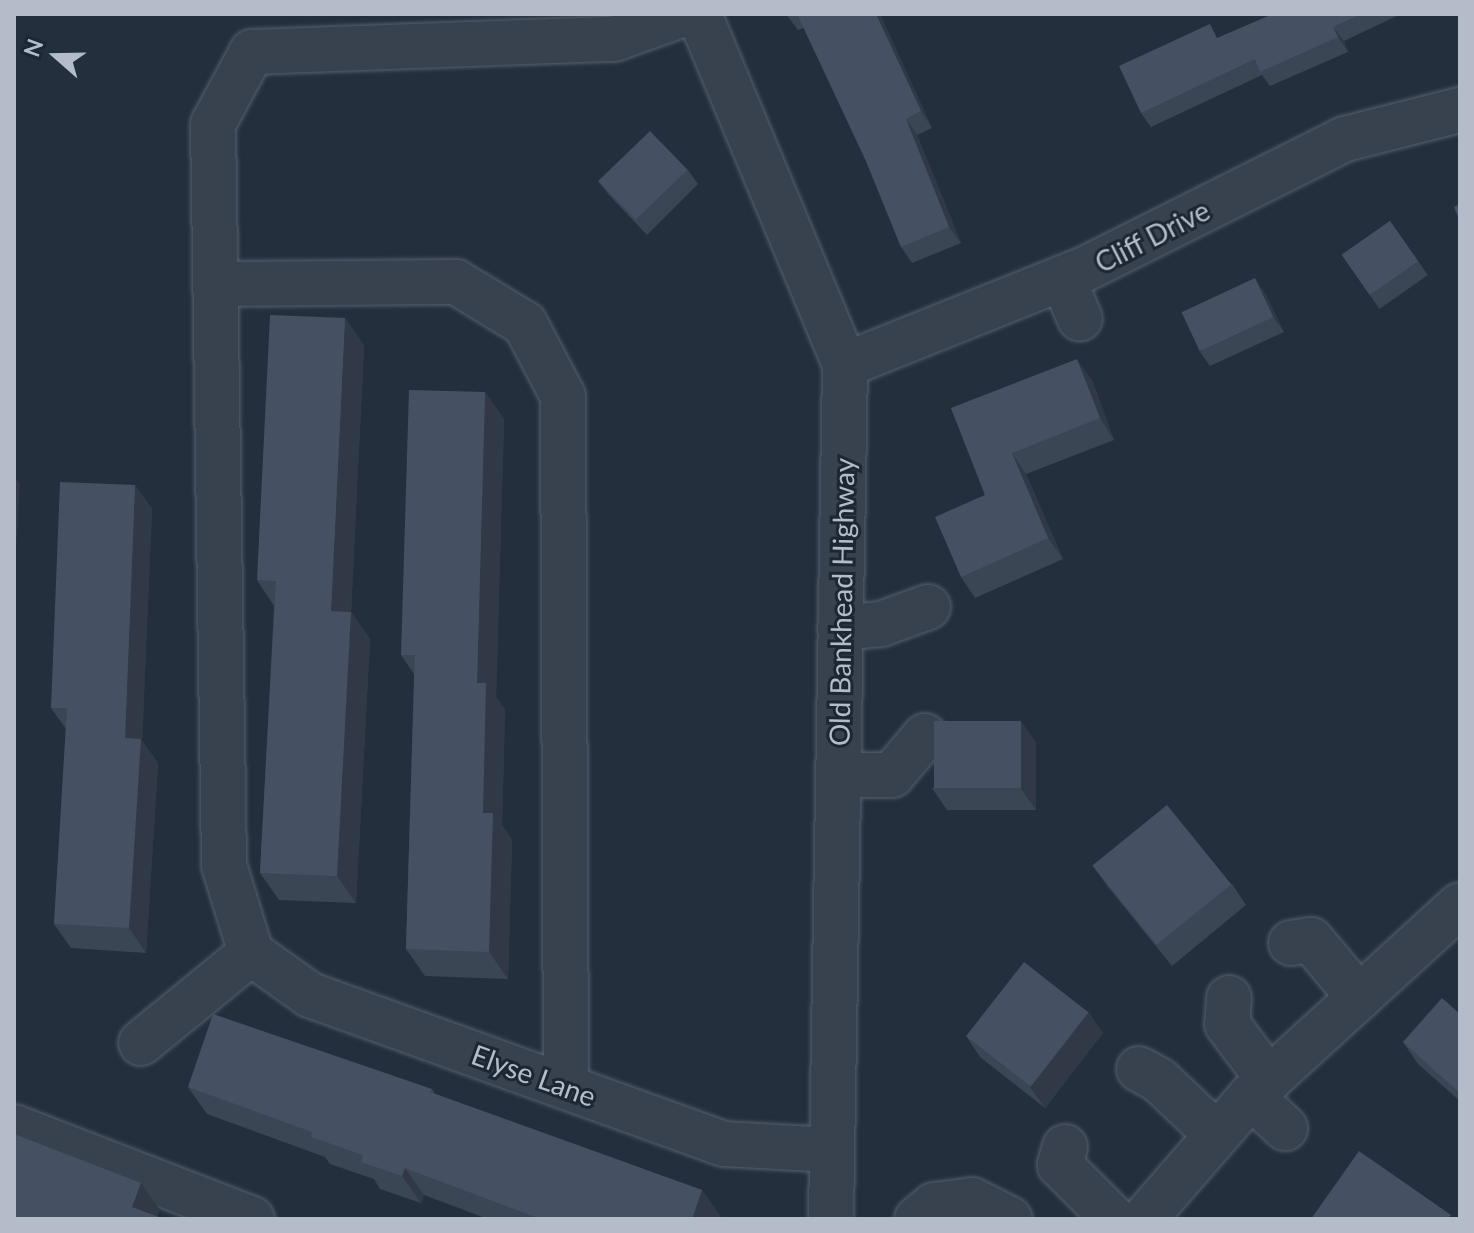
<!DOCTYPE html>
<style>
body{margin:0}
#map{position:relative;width:1474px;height:1233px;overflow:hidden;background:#242f3e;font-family:Lato,sans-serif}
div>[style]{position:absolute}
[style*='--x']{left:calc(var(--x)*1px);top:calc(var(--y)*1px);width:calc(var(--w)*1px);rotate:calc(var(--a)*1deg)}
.roads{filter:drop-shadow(0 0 2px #565f6c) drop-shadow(0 0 2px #565f6c)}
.minor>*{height:44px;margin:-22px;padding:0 22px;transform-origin:22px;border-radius:22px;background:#38414e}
.wall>*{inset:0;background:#3b4654;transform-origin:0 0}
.shaded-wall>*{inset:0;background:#303945}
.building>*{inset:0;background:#455162;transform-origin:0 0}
span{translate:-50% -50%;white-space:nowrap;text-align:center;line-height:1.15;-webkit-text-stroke:6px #1d2633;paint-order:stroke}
.street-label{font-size:28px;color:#b4bcc9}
.frame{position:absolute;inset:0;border:16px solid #b4bcc9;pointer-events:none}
.north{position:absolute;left:16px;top:16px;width:80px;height:80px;-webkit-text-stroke:6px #1d2633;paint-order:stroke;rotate:290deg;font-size:22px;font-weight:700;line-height:32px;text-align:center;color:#b4bcc9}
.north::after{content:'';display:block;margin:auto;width:28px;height:36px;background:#b4bcc9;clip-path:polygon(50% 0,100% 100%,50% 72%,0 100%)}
</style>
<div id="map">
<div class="roads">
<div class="minor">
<div style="--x:699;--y:14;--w:380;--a:67.4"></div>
<div style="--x:845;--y:365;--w:854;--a:90.94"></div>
<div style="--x:1063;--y:279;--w:43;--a:67"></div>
<div style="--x:216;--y:284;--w:240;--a:-0.5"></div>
<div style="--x:456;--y:282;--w:81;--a:31.3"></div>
<div style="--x:525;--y:324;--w:81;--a:62.2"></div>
<div style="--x:563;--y:396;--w:691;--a:89.75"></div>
<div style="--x:845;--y:365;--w:256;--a:-21.8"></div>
<div style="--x:1083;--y:270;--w:293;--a:-26.6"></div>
<div style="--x:1345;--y:139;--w:119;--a:-14.2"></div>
<div style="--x:840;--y:628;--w:41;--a:-5.6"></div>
<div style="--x:881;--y:624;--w:50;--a:-19.9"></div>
<div style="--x:838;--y:775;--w:54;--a:0"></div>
<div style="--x:892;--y:775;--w:51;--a:-49.8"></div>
<div style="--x:1291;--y:943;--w:20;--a:-9"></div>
<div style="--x:1311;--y:940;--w:75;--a:49.9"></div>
<div style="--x:251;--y:953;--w:92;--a:-107.1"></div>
<div style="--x:224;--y:865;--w:741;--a:-90.85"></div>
<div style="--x:213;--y:124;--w:82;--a:-61.6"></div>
<div style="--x:252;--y:52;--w:362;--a:-2.1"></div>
<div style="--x:614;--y:39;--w:74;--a:-19.7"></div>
<div style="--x:251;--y:953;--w:72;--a:35.4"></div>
<div style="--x:310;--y:995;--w:440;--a:19.8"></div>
<div style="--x:724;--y:1144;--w:108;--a:3.2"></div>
<div style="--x:1229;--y:998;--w:26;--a:94"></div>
<div style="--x:1227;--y:1024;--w:70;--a:53.1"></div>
<div style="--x:141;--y:1043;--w:142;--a:-39.3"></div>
<div style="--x:1139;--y:1069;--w:23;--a:29"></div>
<div style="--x:1159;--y:1080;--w:80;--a:43.5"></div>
<div style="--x:1251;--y:1096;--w:47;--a:43.3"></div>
<div style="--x:14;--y:1127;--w:255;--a:21.1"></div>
<div style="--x:1065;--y:1147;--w:19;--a:106"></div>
<div style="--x:1060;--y:1165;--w:76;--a:45"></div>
<div style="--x:917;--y:1219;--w:22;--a:-39"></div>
<div style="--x:934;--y:1205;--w:38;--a:-7"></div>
<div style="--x:972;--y:1200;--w:42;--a:26.6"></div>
<div style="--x:1144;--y:1219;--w:163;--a:-49"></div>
<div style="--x:1251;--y:1096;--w:283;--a:-42.4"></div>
</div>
</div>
<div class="wall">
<div style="clip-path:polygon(786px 14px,880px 14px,932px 128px,917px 135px,961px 243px,912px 263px,901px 247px,866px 161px,804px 28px,798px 30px)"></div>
<div style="clip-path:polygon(1273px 14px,1401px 14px,1344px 41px,1348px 52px,1270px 86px,1262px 75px,1151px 127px,1141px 113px,1220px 37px)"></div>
<div style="clip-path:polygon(688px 170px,698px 184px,647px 235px,609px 195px,598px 181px)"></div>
<div style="left:1390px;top:221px;width:66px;height:59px;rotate:55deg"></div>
<div style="clip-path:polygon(1265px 293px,1284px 332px,1210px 366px,1200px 352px)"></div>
<div style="clip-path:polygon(345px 318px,364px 345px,351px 612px,370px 639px,356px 903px,279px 900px,260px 873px,274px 606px,257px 580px)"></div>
<div style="clip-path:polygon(1092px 380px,1114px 440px,1026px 474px,1063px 559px,975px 598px,961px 577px,985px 495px,951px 408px)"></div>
<div style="clip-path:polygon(485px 392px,504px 419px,496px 697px,505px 710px,502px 825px,512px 840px,508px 979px,425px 976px,406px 949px,414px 674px,401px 655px)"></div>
<div style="clip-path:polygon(135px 485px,152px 509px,142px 741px,158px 763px,146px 953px,71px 948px,54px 924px,66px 729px,51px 708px)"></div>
<div style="clip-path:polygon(1036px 742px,1036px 810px,947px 810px,932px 788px)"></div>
<div style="clip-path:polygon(1093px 866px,1232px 884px,1246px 905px,1172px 966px,1108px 887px)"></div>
<div style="clip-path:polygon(1460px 1014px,1460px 1101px,1418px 1064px,1403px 1042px)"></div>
<div style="clip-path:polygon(1103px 1033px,1045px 1108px,980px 1057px,966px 1036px)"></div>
<div style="clip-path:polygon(188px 1087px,432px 1089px,435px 1094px,702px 1190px,721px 1217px,721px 1219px,488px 1219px,424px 1195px,421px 1203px,380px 1189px,374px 1179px,330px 1164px,325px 1157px,207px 1114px)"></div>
</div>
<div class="shaded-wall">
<div style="clip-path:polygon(876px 14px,880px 14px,932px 128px,921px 111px)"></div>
<div style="clip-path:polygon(1333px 27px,1344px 41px,1348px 52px,1338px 37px)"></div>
<div style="clip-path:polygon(906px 119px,917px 135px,961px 243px,949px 227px)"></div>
<div style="clip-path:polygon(1255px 278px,1265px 293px,1284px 332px,1273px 317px)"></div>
<div style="clip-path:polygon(345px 318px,364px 345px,351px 612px,370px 639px,356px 903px,337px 876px,331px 611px)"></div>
<div style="clip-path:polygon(1077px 359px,1092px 380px,1114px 440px,1100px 418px)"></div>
<div style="clip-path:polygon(485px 392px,504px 419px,496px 697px,505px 710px,502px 825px,512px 840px,508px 979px,489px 952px,477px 683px)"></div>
<div style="clip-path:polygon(1012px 453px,1026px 474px,1063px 559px,1048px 538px)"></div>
<div style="clip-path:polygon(14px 476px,20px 484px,14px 584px)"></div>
<div style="clip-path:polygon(135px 485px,152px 509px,142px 741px,158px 763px,146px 953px,129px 928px,125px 738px)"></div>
<div style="clip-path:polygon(1021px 721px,1036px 742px,1036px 810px,1021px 789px)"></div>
<div style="clip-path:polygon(1089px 1012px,1103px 1033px,1045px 1108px,1030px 1087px)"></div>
<div style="clip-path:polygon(405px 1168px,424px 1195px,421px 1203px,402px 1176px)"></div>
<div style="clip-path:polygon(141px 1183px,160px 1210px,156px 1219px,132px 1207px)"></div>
<div style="clip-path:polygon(702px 1190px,721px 1217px,721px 1219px,692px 1219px)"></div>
</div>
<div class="building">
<div style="clip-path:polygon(797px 14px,876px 14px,921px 111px,906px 119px,949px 227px,901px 247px,866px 161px)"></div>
<div style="clip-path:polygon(1273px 14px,1361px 14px,1333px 27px,1338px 37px,1260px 72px,1255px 59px,1141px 113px,1119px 66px,1210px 24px,1217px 38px)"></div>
<div style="left:650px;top:131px;width:54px;height:72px;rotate:46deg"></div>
<div style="clip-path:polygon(1460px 204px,1460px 222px,1454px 207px)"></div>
<div style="left:1390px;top:221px;width:49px;height:59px;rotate:55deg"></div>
<div style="left:1255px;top:278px;width:43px;height:81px;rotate:65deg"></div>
<div style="clip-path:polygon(270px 315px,345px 318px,331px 611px,351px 612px,337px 876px,260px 873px,276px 581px,257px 580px)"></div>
<div style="clip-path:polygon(1077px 359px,1100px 418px,1012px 453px,1048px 538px,961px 577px,935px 517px,985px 495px,951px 408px)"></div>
<div style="clip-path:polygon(409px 390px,485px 392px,477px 683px,486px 683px,483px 813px,493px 813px,489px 952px,406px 949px,415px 655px,401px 655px)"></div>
<div style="clip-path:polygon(60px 482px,135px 485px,125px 738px,141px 739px,129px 928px,54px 924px,67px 708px,51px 708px)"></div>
<div style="left:934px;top:721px;width:87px;height:67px"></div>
<div style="left:1167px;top:805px;width:102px;height:96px;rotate:51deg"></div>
<div style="left:1024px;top:962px;width:82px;height:94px;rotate:38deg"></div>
<div style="clip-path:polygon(1442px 998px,1460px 1014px,1460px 1093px,1403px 1042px)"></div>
<div style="clip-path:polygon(213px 1014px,432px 1089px,430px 1092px,702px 1190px,692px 1219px,541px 1219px,405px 1168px,402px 1176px,361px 1162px,363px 1155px,311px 1137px,312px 1132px,188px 1087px)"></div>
<div style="clip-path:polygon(14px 1134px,141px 1183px,132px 1207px,164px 1219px,14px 1219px)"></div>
<div style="clip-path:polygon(1359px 1151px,1451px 1215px,1448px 1219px,1311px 1219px)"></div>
</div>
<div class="street-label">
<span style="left:1152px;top:236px;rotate:-27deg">Cliff Drive</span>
<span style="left:841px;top:602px;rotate:-89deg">Old Bankhead Highway</span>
<span style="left:534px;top:1075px;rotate:20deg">Elyse Lane</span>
</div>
<div class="frame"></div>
<div class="north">N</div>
</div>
